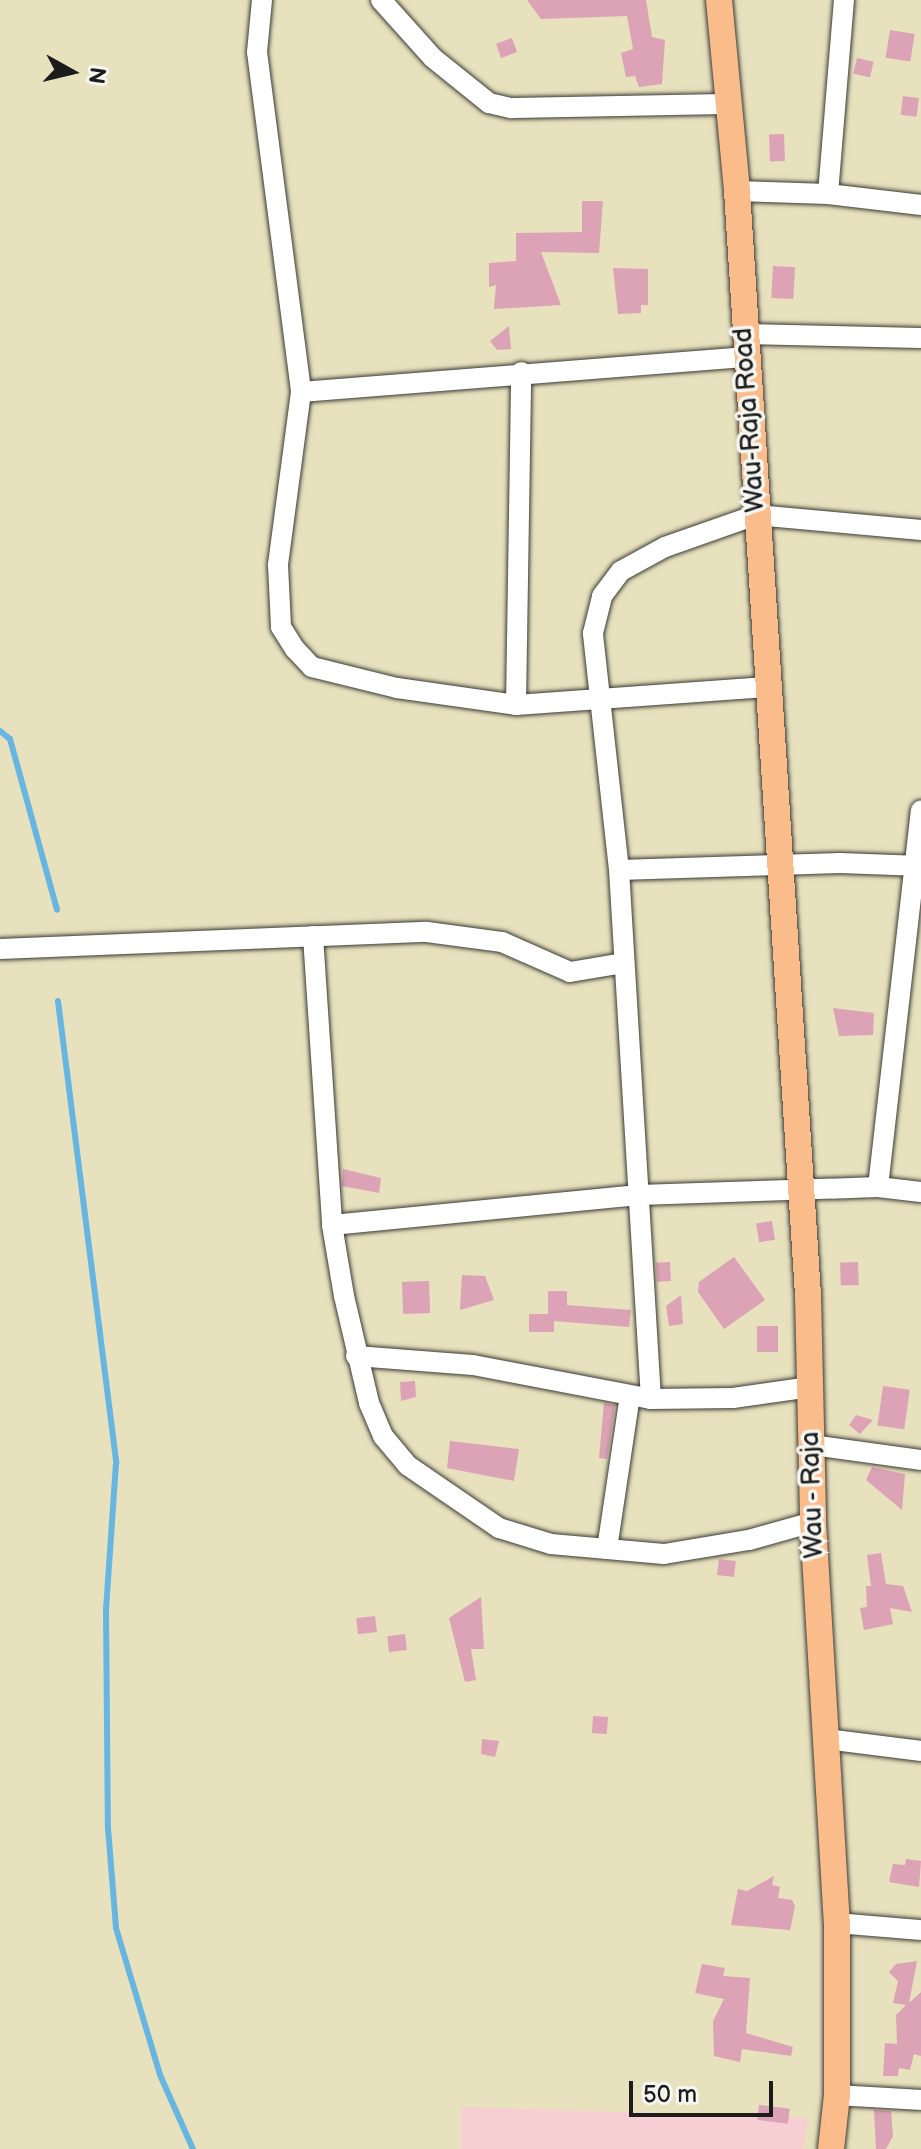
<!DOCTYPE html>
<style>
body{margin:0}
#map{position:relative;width:921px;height:2149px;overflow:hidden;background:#e7e1be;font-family:"Balsamiq Sans",sans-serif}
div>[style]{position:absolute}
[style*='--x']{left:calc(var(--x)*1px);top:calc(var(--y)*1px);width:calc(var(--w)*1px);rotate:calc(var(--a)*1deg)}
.built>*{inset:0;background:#f7cfd3}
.stream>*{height:6px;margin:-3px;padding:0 3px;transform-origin:3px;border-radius:3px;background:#67b6e2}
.building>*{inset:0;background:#dca2b5;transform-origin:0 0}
.roads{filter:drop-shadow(0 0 2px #3a3a34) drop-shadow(0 0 2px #3a3a34)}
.minor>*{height:20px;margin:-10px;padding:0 10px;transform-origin:10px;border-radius:10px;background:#fff}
.major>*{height:26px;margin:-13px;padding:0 13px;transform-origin:13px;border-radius:13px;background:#f9bc8a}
span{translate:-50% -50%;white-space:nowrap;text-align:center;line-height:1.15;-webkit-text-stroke:7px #f6f6f2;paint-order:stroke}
.street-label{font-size:26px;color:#1c1c1c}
.north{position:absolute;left:32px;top:32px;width:80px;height:80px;-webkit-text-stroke:6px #f6f6f2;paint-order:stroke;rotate:98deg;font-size:22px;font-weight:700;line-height:32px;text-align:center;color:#1c1c1c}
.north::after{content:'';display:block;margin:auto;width:28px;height:36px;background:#1c1c1c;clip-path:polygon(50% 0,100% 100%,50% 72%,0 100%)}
.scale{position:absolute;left:629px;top:2081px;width:144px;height:36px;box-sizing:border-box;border:4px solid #1c1c1c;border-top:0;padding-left:10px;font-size:24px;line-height:28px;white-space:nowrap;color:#1c1c1c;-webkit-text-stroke:6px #f6f6f2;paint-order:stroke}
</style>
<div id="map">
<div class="built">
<div style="clip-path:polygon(461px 2107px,808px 2118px,803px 2149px,461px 2149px)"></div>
</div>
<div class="stream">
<div style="--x:0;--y:731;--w:13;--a:39"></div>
<div style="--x:10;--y:739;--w:177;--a:74.6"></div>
<div style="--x:58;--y:1001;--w:466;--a:82.8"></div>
<div style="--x:116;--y:1463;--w:147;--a:93.9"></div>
<div style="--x:106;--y:1610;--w:218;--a:89.5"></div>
<div style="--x:108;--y:1828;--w:100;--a:85.4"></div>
<div style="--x:116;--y:1928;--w:153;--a:73.3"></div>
<div style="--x:160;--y:2075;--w:81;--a:66"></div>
</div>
<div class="building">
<div style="clip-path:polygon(527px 0,646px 0,652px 37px,665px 40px,662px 84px,639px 87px,635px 76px,626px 77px,621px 53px,633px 49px,627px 16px,541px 19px)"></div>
<div style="left:890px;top:30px;width:25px;height:28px;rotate:9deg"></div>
<div style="left:512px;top:38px;width:15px;height:17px;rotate:70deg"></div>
<div style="left:857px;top:58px;width:17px;height:16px;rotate:13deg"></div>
<div style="left:903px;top:96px;width:16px;height:19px;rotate:7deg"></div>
<div style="left:784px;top:134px;width:27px;height:15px;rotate:88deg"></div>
<div style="clip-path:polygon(582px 201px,603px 201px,599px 253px,541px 252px,561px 305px,494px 309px,496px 285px,489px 287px,489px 263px,516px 261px,516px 233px,582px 232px)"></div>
<div style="left:773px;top:266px;width:22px;height:32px;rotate:3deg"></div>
<div style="clip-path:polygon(613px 268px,648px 269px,648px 305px,641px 305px,641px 313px,618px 314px)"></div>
<div style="clip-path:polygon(509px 326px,511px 349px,497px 350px,490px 341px)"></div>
<div style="clip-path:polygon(833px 1008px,874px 1013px,873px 1035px,839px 1036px)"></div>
<div style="clip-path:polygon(343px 1169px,381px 1178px,379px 1193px,342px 1186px)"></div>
<div style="left:772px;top:1221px;width:19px;height:16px;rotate:81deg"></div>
<div style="clip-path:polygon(734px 1257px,765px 1300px,724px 1329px,698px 1292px,699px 1282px)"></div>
<div style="left:670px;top:1262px;width:19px;height:14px;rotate:87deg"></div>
<div style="left:858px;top:1262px;width:23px;height:18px;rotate:88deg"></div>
<div style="clip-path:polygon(462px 1275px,485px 1276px,494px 1300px,460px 1310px)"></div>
<div style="left:429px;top:1281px;width:32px;height:27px;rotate:88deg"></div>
<div style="clip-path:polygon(548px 1291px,567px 1291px,567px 1305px,631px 1310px,629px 1327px,554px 1321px,554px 1332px,529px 1332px,529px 1314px,548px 1314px)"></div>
<div style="clip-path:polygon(681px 1295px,683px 1324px,669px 1326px,666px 1306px)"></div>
<div style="left:757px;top:1326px;width:21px;height:26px"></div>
<div style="clip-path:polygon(415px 1381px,416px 1397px,401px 1401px,400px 1382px)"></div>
<div style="left:883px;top:1386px;width:27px;height:40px;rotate:8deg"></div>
<div style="clip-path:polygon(604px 1403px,615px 1405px,607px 1459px,599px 1458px)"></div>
<div style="clip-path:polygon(856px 1415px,873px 1420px,860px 1434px,849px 1425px)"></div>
<div style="clip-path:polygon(450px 1441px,519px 1449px,514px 1481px,447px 1468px)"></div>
<div style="clip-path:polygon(872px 1467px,905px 1474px,902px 1510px,866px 1480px)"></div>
<div style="clip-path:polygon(881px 1553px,886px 1584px,903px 1586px,912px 1612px,890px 1608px,893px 1624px,864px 1630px,860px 1608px,867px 1607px,866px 1586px,871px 1586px,867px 1555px)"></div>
<div style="left:719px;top:1559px;width:17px;height:16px;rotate:7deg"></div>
<div style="clip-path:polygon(481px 1597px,484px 1649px,471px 1649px,476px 1680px,465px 1682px,449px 1618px)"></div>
<div style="left:375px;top:1616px;width:16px;height:19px;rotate:83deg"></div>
<div style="left:405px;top:1634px;width:16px;height:18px;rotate:83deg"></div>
<div style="left:593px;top:1716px;width:15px;height:17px;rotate:4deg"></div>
<div style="clip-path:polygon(482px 1739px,499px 1741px,495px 1757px,481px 1754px)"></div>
<div style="clip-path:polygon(906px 1859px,921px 1861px,919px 1887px,889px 1882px,893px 1864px,905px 1865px)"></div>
<div style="clip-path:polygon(774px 1876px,772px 1885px,780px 1887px,778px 1898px,792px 1900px,795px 1906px,790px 1930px,731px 1925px,738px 1889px,747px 1891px)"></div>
<div style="clip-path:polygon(917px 1961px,909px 2003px,921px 1992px,921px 2056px,914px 2054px,910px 2070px,899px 2068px,898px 2076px,883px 2076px,885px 2043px,897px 2044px,896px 2015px,906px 2005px,893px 2003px,898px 1981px,889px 1972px,896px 1964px)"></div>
<div style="clip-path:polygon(702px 1964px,725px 1968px,723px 1976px,750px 1978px,746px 2033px,793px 2047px,791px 2056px,742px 2049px,740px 2062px,714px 2056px,713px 2021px,724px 1999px,695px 1993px)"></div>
<div style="left:759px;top:2105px;width:31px;height:15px;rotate:7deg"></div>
<div style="clip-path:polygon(874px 2110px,891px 2111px,893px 2136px,886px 2149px,876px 2149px)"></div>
</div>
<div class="roads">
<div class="minor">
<div style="--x:262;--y:0;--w:52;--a:95.5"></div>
<div style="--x:257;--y:52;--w:343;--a:82.6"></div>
<div style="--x:301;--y:392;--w:175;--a:97.6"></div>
<div style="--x:278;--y:565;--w:62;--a:87.2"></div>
<div style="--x:281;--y:627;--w:26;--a:58"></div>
<div style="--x:295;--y:649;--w:25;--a:47"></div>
<div style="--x:312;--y:667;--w:88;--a:13.9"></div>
<div style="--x:397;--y:688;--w:120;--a:8.1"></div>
<div style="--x:516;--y:705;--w:251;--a:-4.1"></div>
<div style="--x:381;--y:0;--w:78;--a:48.1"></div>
<div style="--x:433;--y:58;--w:72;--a:38.8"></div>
<div style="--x:489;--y:103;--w:23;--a:13"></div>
<div style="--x:511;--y:108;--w:217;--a:-1.1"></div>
<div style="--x:737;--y:191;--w:91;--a:1.9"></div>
<div style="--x:828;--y:194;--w:94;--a:6.7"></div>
<div style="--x:828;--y:194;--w:195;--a:-85.3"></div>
<div style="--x:744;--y:334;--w:177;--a:1.3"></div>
<div style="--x:301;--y:392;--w:447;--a:-4.5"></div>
<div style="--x:516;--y:705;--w:333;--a:-89.1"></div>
<div style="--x:619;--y:870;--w:221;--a:-1.8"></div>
<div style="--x:840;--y:863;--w:81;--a:2.1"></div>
<div style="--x:313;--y:936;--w:290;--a:86.2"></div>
<div style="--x:332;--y:1225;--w:72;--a:80.4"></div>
<div style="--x:344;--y:1296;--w:110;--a:76.8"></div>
<div style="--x:369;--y:1403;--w:36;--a:67"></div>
<div style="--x:383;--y:1436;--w:38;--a:50"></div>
<div style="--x:407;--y:1465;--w:112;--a:34.4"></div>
<div style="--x:499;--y:1528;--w:54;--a:17.1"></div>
<div style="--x:551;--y:1544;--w:113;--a:5.1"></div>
<div style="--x:664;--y:1554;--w:86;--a:-9.4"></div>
<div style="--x:749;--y:1540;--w:66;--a:-15.7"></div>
<div style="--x:0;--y:949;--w:427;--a:-2.3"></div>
<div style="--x:427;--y:932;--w:76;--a:7.6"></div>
<div style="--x:502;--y:942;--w:74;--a:23.8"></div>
<div style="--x:570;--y:972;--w:55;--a:-9.5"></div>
<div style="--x:878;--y:1187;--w:379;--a:-83.5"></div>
<div style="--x:332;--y:1225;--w:308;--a:-5.6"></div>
<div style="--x:639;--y:1195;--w:239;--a:-1.9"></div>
<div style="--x:878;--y:1187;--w:43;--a:6.6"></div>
<div style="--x:356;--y:1356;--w:117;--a:4.4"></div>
<div style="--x:473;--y:1365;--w:181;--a:10.8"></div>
<div style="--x:651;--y:1399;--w:82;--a:-0.7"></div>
<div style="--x:733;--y:1398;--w:78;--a:-8.1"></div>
<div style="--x:651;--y:1399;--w:530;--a:-93.46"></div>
<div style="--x:619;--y:870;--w:238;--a:-96.3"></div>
<div style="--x:593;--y:633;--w:38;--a:-76"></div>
<div style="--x:602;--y:596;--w:31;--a:-53"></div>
<div style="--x:621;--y:571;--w:50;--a:-28.6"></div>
<div style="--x:665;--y:547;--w:96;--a:-19.4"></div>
<div style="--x:756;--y:515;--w:166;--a:5.2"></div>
<div style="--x:812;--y:1445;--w:110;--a:7.8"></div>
<div style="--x:607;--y:1549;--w:155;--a:-81.5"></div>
<div style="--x:826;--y:1739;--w:96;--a:7.2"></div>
<div style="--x:837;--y:1923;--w:84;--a:4.8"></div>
<div style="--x:837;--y:2095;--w:84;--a:3.4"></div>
</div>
<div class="major">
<div style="--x:719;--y:0;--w:192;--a:84.6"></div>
<div style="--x:737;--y:191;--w:1106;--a:86.32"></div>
<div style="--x:808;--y:1295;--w:227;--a:88.7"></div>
<div style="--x:813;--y:1522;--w:402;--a:86.6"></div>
<div style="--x:837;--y:1923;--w:172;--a:90"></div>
<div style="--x:837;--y:2095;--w:54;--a:96.3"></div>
</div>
</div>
<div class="street-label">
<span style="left:750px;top:420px;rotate:-94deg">Wau-Raja Road</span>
<span style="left:813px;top:1495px;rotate:-92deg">Wau - Raja</span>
</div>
<div class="north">N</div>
<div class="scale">50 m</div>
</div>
